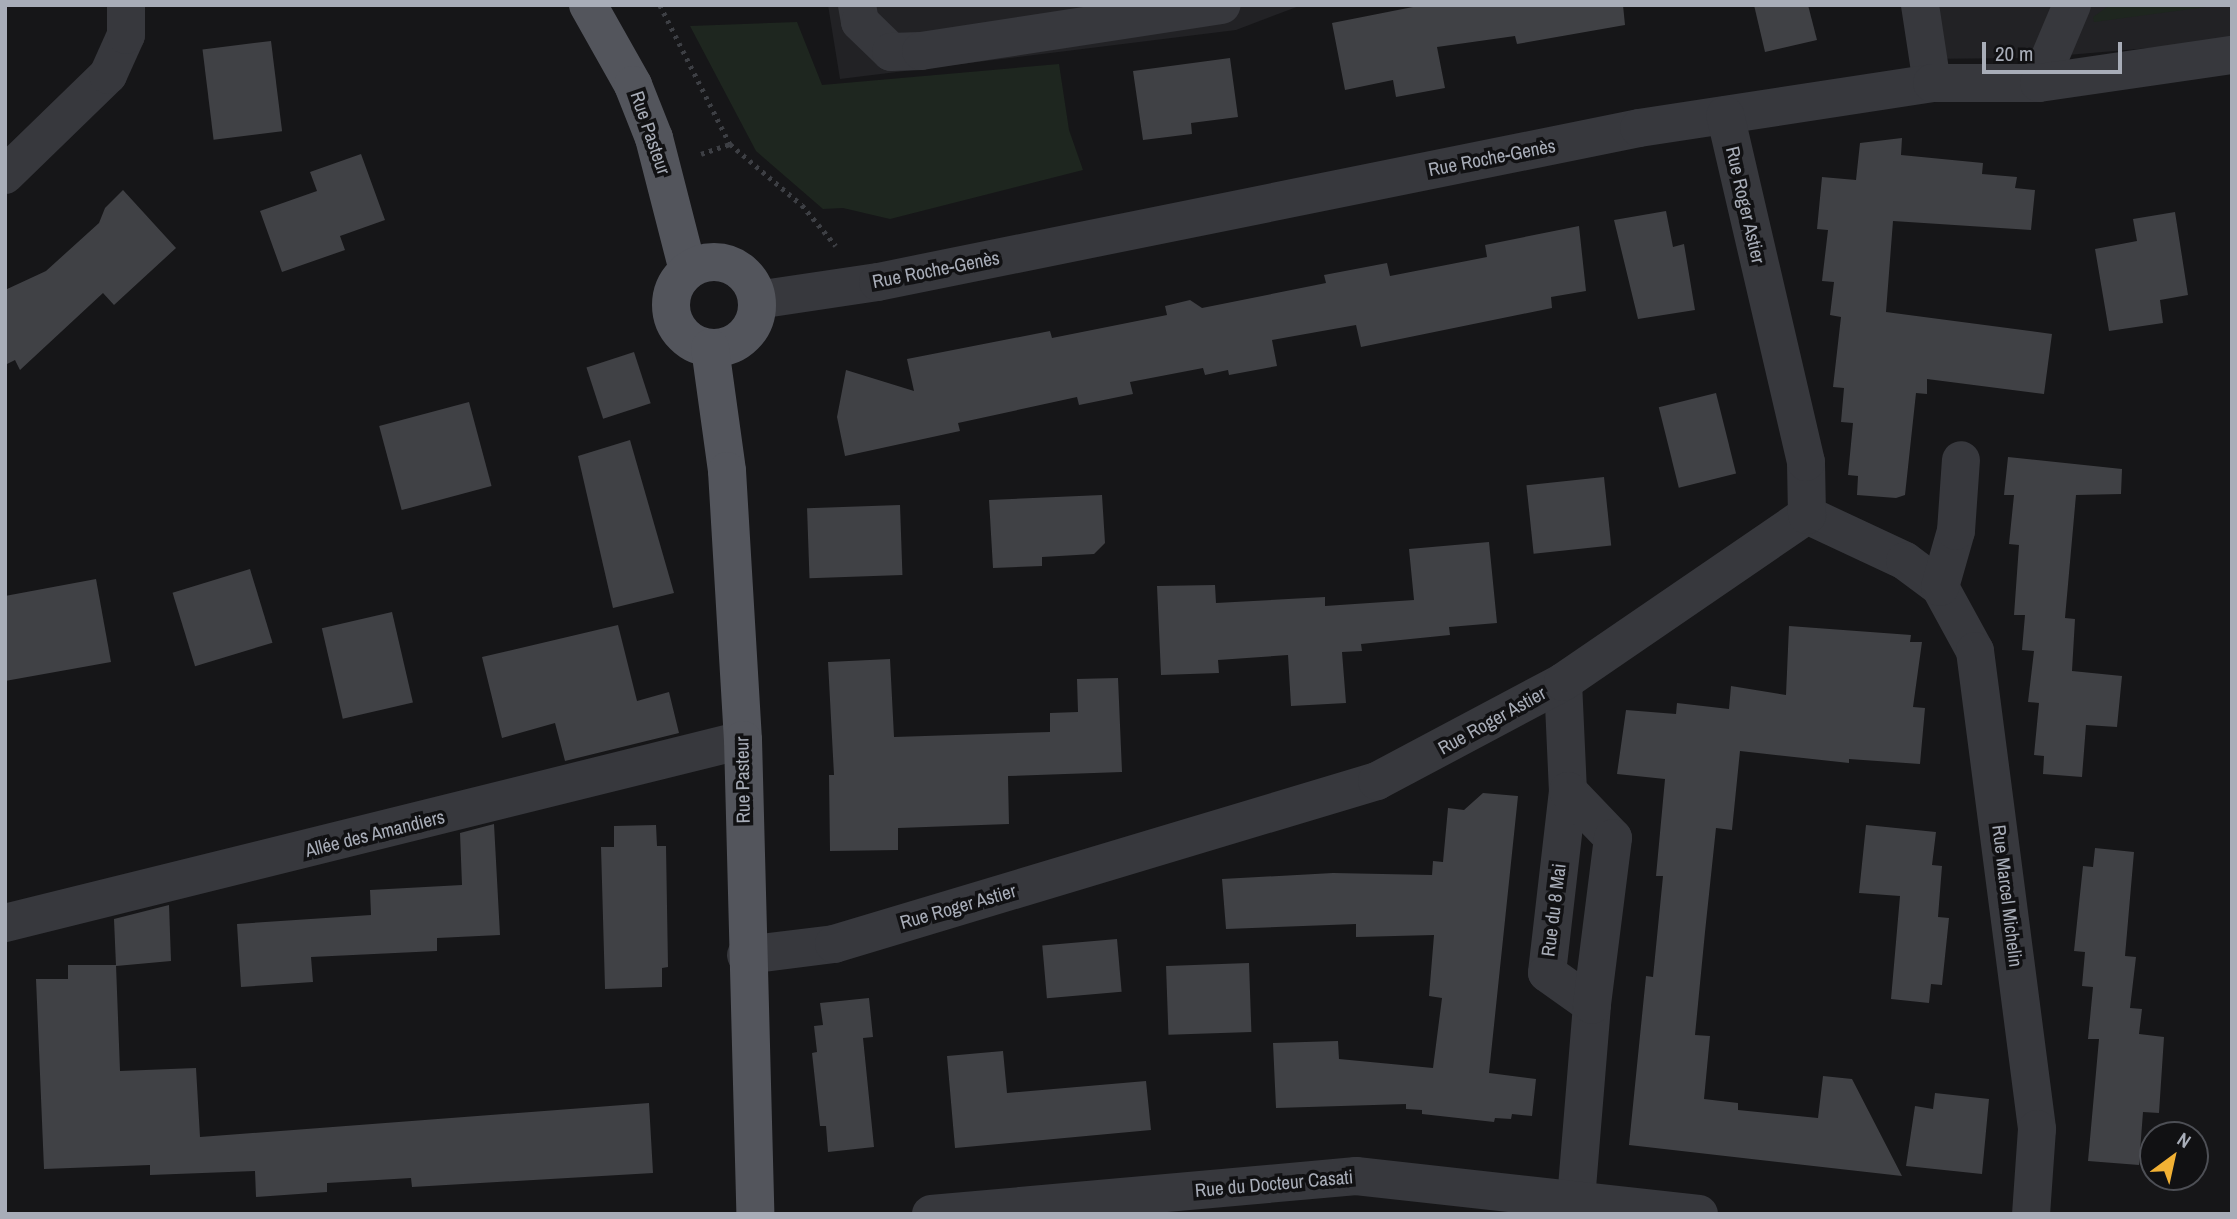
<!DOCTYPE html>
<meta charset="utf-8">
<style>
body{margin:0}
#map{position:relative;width:2237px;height:1219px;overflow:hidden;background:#161618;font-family:"Archivo Narrow",sans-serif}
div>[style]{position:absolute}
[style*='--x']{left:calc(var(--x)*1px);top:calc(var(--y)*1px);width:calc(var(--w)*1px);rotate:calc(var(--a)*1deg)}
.built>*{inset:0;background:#222225}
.green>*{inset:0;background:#1e261f}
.building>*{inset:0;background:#404145;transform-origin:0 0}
.path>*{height:4.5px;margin-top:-2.25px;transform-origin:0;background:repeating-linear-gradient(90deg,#3d3f44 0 3.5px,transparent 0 8.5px)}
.minor>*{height:38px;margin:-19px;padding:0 19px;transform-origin:19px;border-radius:19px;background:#37383d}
.major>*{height:38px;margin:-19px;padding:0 19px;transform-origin:19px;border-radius:19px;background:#53555c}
.major>.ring{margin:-19px;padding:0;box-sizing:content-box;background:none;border:38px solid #53555c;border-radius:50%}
span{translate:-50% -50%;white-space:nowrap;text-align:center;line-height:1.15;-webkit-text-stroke:7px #111113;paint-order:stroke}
.street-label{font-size:19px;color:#a8adb8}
.frame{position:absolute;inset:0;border:7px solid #a8adb8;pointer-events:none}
.north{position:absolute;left:2139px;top:1121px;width:70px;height:70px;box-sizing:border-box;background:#111113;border:2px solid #4d4f55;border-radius:50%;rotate:33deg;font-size:19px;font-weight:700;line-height:28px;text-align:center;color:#a8adb8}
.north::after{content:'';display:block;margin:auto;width:24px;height:32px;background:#f2b134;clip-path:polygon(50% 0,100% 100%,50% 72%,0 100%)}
.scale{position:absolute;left:1982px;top:42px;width:140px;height:32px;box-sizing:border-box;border:4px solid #a8adb8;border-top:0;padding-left:9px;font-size:21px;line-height:24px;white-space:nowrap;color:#a8adb8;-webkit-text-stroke:5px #111113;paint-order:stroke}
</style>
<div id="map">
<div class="built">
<div style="clip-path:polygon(828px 5px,1302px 5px,1236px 30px,840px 79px)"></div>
<div style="clip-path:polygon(1905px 5px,2232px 5px,2232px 41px,2031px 58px,1912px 59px)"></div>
</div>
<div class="green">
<div style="clip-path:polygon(2110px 5px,2221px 5px,2094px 22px,2093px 17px)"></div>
<div style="clip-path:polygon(797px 22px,822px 85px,1059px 64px,1069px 130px,1083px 170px,890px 219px,843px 208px,823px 209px,756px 151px,690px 26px)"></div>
</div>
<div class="building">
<div style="clip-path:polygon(1423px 5px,1623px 5px,1625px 25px,1517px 44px,1515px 36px,1437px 47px,1445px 88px,1396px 97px,1393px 80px,1345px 90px,1332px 23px)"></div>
<div style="clip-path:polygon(1754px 5px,1808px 5px,1817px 40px,1765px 52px)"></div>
<div style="left:271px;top:41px;width:91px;height:69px;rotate:83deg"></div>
<div style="clip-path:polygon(1230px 58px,1238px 117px,1191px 123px,1192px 134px,1143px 140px,1133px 71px)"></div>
<div style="clip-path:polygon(1902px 138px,1901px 155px,1983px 163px,1982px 174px,2017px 177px,2015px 188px,2035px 190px,2031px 230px,1893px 221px,1886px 312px,2052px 334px,2044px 394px,1927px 379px,1927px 394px,1916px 393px,1905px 495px,1896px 498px,1857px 495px,1858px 476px,1848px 475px,1853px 423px,1841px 422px,1844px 388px,1833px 387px,1841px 317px,1830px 315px,1834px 282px,1822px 281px,1828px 230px,1817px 229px,1822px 177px,1856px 180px,1860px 143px)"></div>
<div style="clip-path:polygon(361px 154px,385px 220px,340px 236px,345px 250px,282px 272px,260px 211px,317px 191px,310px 172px)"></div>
<div style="clip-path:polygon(123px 190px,176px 248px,114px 305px,103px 293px,20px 370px,15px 360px,5px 365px,5px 290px,46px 271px,99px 223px,105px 208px)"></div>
<div style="clip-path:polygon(1666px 211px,1673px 247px,1684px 244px,1695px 310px,1638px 319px,1614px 220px)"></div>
<div style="clip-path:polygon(2175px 212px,2188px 295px,2160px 300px,2163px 323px,2109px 331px,2095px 249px,2137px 241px,2133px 219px)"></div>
<div style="clip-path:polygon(1579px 226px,1586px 291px,1551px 297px,1552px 308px,1361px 347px,1356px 325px,1272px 340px,1277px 366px,1229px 375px,1228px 370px,1205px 375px,1203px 368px,1130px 382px,1133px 394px,1079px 405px,1077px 397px,958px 423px,960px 431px,845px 456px,837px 417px,846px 370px,914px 391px,907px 359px,1050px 331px,1052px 338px,1167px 315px,1165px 306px,1190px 300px,1202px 308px,1326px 283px,1324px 275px,1387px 263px,1390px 276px,1487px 257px,1485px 245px)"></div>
<div style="left:634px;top:352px;width:54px;height:50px;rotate:72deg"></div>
<div style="left:1716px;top:393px;width:83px;height:59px;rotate:76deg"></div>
<div style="left:469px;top:402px;width:87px;height:93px;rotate:75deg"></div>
<div style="clip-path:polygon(630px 440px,674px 593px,613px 608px,578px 456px)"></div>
<div style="clip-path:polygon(2008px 457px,2122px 469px,2121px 494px,2076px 495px,2065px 618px,2075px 619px,2072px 671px,2122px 676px,2117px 727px,2086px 725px,2082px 777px,2043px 774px,2044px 756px,2034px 755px,2039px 703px,2028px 702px,2034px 651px,2022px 650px,2025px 615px,2014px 615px,2019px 545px,2009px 544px,2014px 495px,2004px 495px)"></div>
<div style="left:1604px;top:477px;width:69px;height:78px;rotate:84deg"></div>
<div style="clip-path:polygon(1102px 495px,1105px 543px,1094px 554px,1042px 557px,1042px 566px,993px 568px,989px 500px)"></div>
<div style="left:900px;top:505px;width:70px;height:93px;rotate:88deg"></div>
<div style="clip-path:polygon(1489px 542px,1497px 623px,1449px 627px,1450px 635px,1361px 644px,1362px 651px,1342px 652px,1346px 703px,1291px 706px,1288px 655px,1218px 660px,1219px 673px,1161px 675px,1157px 586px,1215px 585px,1216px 603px,1325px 597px,1325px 606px,1414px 600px,1409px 549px)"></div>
<div style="left:250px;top:569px;width:77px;height:81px;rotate:73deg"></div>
<div style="clip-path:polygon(96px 579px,111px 662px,5px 681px,5px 596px)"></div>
<div style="left:392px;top:612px;width:93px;height:72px;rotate:77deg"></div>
<div style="clip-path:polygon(618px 625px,637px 701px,669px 692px,679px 733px,565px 761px,555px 723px,502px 738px,482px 657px)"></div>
<div style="clip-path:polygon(1789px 626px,1911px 635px,1910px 642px,1922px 642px,1913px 707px,1925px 708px,1920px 764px,1849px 759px,1849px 763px,1740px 751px,1732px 830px,1716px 828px,1705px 932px,1695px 1035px,1710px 1036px,1704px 1099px,1738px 1103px,1738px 1110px,1818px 1118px,1823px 1076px,1852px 1079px,1902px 1176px,1629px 1145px,1646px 976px,1653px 977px,1663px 876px,1656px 876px,1665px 779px,1617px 774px,1626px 710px,1676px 714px,1677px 703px,1729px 709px,1731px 686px,1786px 695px)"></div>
<div style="clip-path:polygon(890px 659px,894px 737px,1050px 732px,1050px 713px,1078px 712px,1077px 679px,1118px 678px,1122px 772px,1008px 776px,1009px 824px,898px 828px,898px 850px,830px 851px,829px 775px,834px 775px,828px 662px)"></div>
<div style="clip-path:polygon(1483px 793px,1518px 796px,1489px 1073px,1536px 1079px,1532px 1116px,1512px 1114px,1511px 1119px,1495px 1118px,1494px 1122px,1422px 1114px,1422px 1110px,1406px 1109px,1406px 1104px,1276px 1108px,1273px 1043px,1338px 1041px,1339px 1059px,1433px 1068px,1442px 998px,1429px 996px,1434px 935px,1356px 937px,1356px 924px,1226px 929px,1222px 879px,1333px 873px,1432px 875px,1433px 861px,1443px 862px,1448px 808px,1464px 810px)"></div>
<div style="clip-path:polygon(494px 824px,500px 935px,437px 938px,437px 951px,311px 957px,313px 982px,241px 987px,237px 924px,371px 915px,370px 890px,462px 885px,460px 833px)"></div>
<div style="clip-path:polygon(656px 825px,657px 846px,666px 846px,668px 967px,662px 968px,662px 987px,605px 989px,601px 847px,614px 847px,614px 826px)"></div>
<div style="clip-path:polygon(1866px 825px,1936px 832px,1932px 865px,1942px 866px,1938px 917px,1949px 918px,1942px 985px,1931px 984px,1929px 1003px,1891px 999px,1900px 896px,1859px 893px)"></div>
<div style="clip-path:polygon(2095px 848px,2134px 852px,2125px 956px,2136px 957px,2130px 1008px,2142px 1009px,2139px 1034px,2164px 1037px,2159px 1113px,2143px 1112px,2139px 1165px,2088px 1161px,2099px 1039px,2088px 1039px,2093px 987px,2082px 986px,2085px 952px,2074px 951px,2083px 866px,2093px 867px)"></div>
<div style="clip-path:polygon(169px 905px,171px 961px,116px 966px,114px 919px)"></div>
<div style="left:1117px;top:939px;width:53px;height:75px;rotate:85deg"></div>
<div style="left:1249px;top:963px;width:69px;height:83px;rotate:88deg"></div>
<div style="clip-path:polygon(68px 965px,116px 965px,120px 1071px,196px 1068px,200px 1137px,649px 1103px,653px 1173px,412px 1187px,411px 1178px,327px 1183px,327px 1192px,256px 1197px,255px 1171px,150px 1175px,150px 1165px,44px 1169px,36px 979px,68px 979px)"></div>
<div style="clip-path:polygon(869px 998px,873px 1037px,863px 1038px,874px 1147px,828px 1152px,826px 1126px,820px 1126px,812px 1053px,817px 1052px,814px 1026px,823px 1025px,820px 1003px)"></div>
<div style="clip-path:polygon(1003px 1051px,1007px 1093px,1146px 1081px,1151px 1130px,955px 1148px,947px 1056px)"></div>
<div style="clip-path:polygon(1935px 1093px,1989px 1099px,1982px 1174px,1906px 1166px,1915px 1106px,1933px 1109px)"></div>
</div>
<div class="path">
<div style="--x:660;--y:5;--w:156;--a:63.3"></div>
<div style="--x:730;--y:144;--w:94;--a:40.3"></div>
<div style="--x:802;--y:205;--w:53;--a:50.3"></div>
<div style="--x:701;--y:154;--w:31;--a:-19"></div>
</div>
<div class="minor">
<div style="--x:857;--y:5;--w:17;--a:80"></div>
<div style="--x:860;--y:22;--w:43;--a:44.1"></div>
<div style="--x:891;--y:52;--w:30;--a:-2"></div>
<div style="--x:921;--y:51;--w:304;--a:-8.7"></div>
<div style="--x:1920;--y:5;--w:79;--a:81.3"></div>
<div style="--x:2039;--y:83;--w:85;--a:-67.1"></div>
<div style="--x:5;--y:175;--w:144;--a:-44.2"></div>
<div style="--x:108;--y:75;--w:44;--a:-65.8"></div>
<div style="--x:126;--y:35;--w:30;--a:-90"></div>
<div style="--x:757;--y:300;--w:122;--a:-8.5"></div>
<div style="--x:878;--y:282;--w:776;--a:-11.44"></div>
<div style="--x:1639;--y:128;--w:296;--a:-8.7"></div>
<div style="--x:1932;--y:83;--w:107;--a:0"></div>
<div style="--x:2039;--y:83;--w:195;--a:-8.3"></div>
<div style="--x:1807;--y:515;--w:108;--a:25.1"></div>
<div style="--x:1905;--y:561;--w:44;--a:36.6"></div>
<div style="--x:1940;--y:587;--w:73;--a:61.3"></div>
<div style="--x:1975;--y:651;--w:482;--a:82.6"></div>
<div style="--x:2037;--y:1129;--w:85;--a:94"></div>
<div style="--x:1940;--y:587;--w:58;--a:-74.1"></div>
<div style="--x:1956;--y:531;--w:71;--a:-86"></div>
<div style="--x:1563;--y:682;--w:109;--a:87.4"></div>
<div style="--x:1568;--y:791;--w:183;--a:96.6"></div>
<div style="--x:1547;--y:973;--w:55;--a:35.4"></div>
<div style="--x:1592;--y:1005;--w:195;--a:94.7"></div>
<div style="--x:1568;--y:791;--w:65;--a:46.2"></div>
<div style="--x:1613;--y:838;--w:168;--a:97.2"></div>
<div style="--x:5;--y:923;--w:760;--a:-13.93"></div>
<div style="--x:746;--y:955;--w:89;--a:-7.1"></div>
<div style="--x:834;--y:944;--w:567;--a:-16.71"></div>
<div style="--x:1377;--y:781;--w:211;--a:-28"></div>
<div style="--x:1563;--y:682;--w:296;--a:-34.4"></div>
<div style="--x:1807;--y:515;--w:53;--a:-91.1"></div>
<div style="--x:1806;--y:462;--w:356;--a:-103.1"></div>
<div style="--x:931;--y:1214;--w:427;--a:-5.1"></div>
<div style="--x:1356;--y:1176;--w:345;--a:6.3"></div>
</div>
<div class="major">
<div style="--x:588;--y:5;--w:92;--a:60.6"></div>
<div style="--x:633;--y:85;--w:57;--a:68.4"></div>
<div style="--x:654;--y:138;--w:136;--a:75.6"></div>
<div class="ring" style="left:671px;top:262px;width:48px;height:48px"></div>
<div style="--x:710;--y:348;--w:124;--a:82.1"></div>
<div style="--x:727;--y:471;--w:269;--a:86.6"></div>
<div style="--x:743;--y:740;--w:474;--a:88.5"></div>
</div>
<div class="street-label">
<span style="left:650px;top:133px;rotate:71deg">Rue Pasteur</span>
<span style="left:1492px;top:158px;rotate:-11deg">Rue Roche-Genès</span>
<span style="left:1745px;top:205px;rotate:77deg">Rue Roger Astier</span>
<span style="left:936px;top:270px;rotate:-11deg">Rue Roche-Genès</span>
<span style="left:1492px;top:721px;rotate:-29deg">Rue Roger Astier</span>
<span style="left:743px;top:780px;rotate:-91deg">Rue Pasteur</span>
<span style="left:375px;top:834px;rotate:-14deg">Allée des Amandiers</span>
<span style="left:2007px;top:896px;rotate:83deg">Rue Marcel Michelin</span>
<span style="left:958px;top:907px;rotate:-16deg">Rue Roger Astier</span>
<span style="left:1554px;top:910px;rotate:-83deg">Rue du 8 Mai</span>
<span style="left:1274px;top:1184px;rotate:-5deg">Rue du Docteur Casati</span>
</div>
<div class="frame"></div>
<div class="north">N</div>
<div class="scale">20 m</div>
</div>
